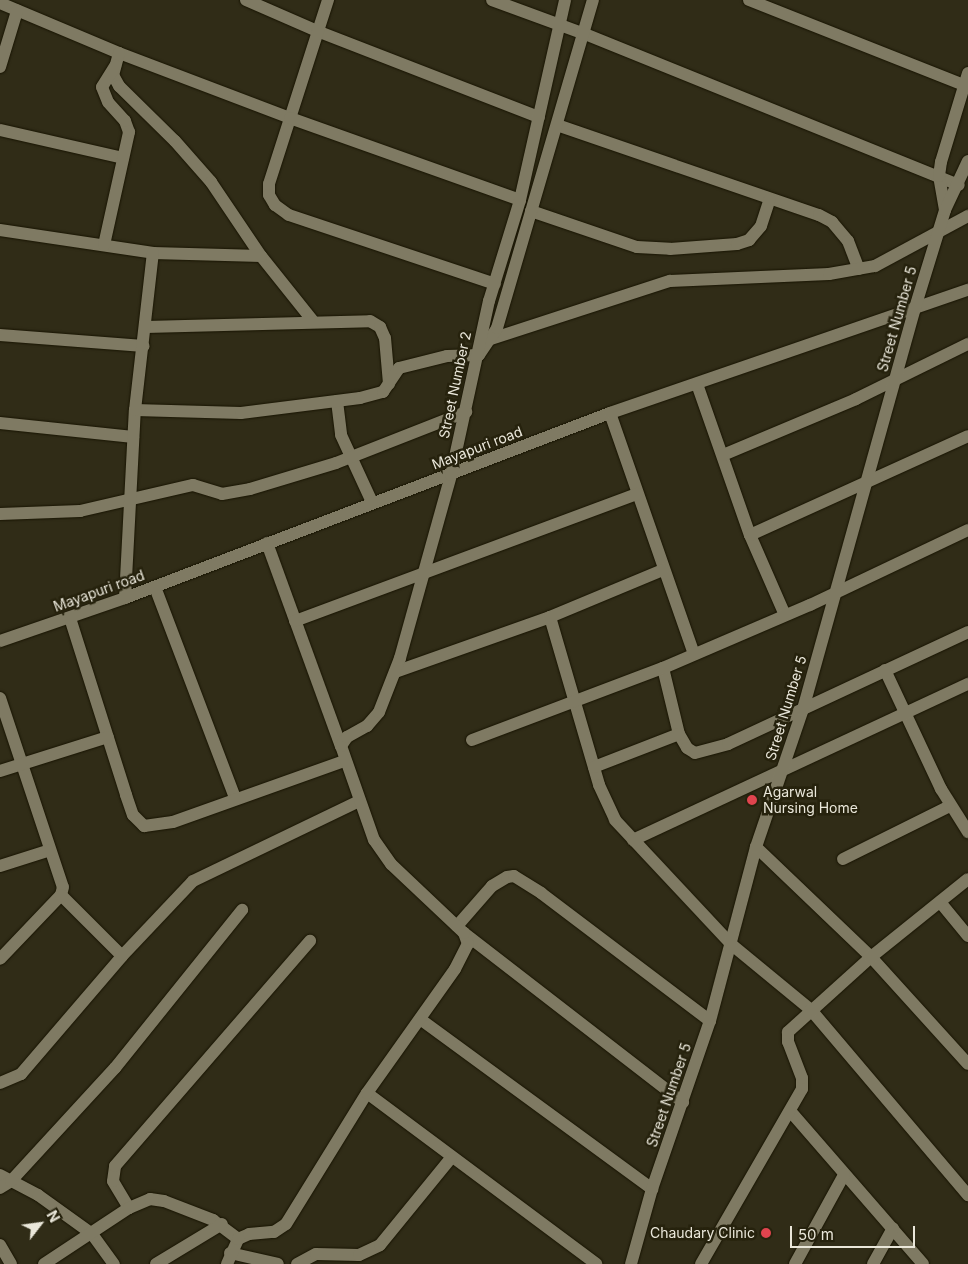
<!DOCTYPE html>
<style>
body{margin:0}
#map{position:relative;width:968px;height:1264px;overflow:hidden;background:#302c17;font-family:Inter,sans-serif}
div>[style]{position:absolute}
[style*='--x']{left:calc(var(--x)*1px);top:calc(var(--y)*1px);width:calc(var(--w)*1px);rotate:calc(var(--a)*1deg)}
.roads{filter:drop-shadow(0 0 1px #181402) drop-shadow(0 0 1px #181402)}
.street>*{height:12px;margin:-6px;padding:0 6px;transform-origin:6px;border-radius:6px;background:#7f7a63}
.dots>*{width:14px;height:14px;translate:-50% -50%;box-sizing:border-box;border:2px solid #26220d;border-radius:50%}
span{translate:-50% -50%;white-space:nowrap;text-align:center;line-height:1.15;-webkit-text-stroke:5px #26220d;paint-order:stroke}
.street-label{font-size:14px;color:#eae7da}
.poi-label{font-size:14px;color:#eae7da}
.left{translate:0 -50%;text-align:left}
.right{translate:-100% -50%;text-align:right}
.north{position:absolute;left:15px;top:1199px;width:50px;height:50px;-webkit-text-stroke:4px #26220d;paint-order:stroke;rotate:60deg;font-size:14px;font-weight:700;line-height:20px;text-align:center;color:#eae7da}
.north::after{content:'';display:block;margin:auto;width:18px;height:22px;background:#eae7da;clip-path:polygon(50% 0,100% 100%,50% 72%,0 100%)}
.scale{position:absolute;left:790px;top:1226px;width:125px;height:22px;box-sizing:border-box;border:2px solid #eae7da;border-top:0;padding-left:6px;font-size:15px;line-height:18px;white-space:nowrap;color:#eae7da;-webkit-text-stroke:4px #26220d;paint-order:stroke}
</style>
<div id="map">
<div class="roads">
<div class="street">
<div style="--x:246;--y:0;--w:77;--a:23.6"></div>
<div style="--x:317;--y:31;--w:238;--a:21.2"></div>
<div style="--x:328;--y:0;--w:193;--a:107.8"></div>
<div style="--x:269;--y:184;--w:11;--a:90"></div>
<div style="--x:269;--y:195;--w:12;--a:59"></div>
<div style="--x:275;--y:205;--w:17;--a:36"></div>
<div style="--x:289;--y:215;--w:217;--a:18.5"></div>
<div style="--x:492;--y:0;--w:99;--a:20.1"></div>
<div style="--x:585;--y:34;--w:403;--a:22"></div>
<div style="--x:749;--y:0;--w:231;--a:21.6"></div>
<div style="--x:0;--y:3;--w:129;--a:22.8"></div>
<div style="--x:119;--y:53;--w:183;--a:20.8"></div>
<div style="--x:290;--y:118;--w:244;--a:19.6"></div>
<div style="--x:119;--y:53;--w:23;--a:105"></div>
<div style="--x:113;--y:75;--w:13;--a:61"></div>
<div style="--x:119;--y:86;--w:78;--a:44.5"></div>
<div style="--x:175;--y:141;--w:55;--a:48.7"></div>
<div style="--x:211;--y:182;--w:89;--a:56"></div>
<div style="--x:261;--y:256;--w:82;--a:51.4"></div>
<div style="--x:0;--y:67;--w:59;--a:-73.1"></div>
<div style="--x:557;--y:125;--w:277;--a:19"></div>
<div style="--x:819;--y:215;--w:15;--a:28"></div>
<div style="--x:832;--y:222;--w:25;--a:50"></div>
<div style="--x:848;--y:241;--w:30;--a:69"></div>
<div style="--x:0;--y:130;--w:126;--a:12.8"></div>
<div style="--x:945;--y:210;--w:35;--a:-100"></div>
<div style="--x:939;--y:176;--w:14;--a:-82"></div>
<div style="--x:941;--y:162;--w:93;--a:-73.1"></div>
<div style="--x:531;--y:211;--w:112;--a:18.8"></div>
<div style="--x:637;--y:247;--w:33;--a:3"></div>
<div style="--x:670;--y:249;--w:67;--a:-4.3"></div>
<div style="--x:737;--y:244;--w:13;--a:-18"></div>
<div style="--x:749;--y:240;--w:18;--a:-49"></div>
<div style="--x:761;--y:226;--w:28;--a:-72"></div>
<div style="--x:0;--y:230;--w:155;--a:8.5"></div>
<div style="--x:153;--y:253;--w:108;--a:1.6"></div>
<div style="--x:104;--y:245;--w:116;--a:-77.5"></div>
<div style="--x:129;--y:132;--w:12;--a:-110"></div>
<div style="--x:125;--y:121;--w:25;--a:-132"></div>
<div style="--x:108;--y:102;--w:16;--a:-112"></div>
<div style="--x:102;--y:87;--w:25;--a:-58"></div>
<div style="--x:146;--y:327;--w:224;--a:-1.5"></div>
<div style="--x:370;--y:321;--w:12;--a:31"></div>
<div style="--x:380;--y:327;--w:12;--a:66"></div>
<div style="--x:385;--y:338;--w:46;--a:85"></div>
<div style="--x:0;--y:335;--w:144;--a:4.4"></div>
<div style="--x:491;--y:339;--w:188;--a:-18"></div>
<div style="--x:670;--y:281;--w:159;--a:-2.5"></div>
<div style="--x:829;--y:274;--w:47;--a:-9.9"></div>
<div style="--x:875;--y:266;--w:106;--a:-28.3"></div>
<div style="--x:697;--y:384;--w:160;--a:70.7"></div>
<div style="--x:750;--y:535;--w:87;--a:66.4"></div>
<div style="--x:337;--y:401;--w:34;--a:83"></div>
<div style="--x:341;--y:435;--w:74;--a:65.2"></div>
<div style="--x:135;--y:410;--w:106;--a:1.6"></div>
<div style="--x:241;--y:413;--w:120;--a:-7.2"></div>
<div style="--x:360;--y:398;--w:24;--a:-15"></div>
<div style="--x:383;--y:392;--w:29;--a:-56"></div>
<div style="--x:399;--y:368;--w:49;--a:-14"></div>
<div style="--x:447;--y:356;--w:32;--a:-2"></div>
<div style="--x:479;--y:355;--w:32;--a:-56"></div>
<div style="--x:497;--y:328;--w:342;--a:-73.7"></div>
<div style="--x:610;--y:413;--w:255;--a:70.8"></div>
<div style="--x:0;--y:423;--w:134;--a:6"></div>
<div style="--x:723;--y:455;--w:144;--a:-22.8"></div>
<div style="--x:856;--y:399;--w:125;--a:-26.2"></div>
<div style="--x:0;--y:514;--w:80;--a:-2.1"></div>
<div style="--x:80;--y:511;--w:116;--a:-13"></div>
<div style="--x:193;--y:485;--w:30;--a:17"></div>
<div style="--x:222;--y:494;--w:28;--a:-10"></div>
<div style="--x:250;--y:489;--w:90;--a:-16.8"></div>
<div style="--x:336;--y:463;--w:140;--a:-21.4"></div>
<div style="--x:750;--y:535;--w:239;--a:-24.4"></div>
<div style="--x:267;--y:543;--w:216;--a:70"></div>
<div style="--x:155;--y:587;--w:226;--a:69.2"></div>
<div style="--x:125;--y:598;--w:188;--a:-87"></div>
<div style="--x:135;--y:410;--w:158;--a:-83.5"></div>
<div style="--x:550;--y:617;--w:175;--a:73.7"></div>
<div style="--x:599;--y:785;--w:38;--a:65"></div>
<div style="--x:615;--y:820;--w:171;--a:46.9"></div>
<div style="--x:732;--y:945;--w:102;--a:39.4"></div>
<div style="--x:811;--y:1010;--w:243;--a:49.7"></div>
<div style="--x:70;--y:618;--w:186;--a:72.4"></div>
<div style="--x:126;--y:795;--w:21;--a:71"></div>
<div style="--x:133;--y:815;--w:16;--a:45"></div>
<div style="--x:144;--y:826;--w:29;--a:-8"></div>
<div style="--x:173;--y:822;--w:182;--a:-19.6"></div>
<div style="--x:295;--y:621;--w:365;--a:-20.4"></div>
<div style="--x:0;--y:641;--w:132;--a:-19"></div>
<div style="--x:125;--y:598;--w:519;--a:-20.88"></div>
<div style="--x:610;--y:413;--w:379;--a:-19"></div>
<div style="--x:663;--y:668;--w:68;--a:76.4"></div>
<div style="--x:679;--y:734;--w:16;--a:60"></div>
<div style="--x:687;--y:748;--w:9;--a:32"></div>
<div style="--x:695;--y:753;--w:34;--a:-15"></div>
<div style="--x:728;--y:744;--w:265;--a:-25"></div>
<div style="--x:885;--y:670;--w:132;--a:64.8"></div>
<div style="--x:941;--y:789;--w:51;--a:57.9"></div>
<div style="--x:395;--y:672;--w:164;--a:-19.5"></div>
<div style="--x:550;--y:617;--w:122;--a:-22.6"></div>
<div style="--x:0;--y:698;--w:199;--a:71.6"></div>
<div style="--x:63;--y:887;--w:8;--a:104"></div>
<div style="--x:61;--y:895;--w:88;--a:133.6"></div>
<div style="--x:472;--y:740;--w:204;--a:-20.7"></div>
<div style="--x:663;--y:668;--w:160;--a:-23.2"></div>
<div style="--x:810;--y:605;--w:175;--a:-25.4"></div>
<div style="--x:594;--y:767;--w:91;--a:-21.2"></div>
<div style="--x:0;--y:771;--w:113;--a:-17.5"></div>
<div style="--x:633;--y:840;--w:370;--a:-25"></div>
<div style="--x:756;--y:847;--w:159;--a:43.7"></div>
<div style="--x:871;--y:957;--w:144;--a:47.8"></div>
<div style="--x:843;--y:859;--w:119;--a:-26.4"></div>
<div style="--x:0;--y:866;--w:52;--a:-17.7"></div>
<div style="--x:61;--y:895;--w:86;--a:45"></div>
<div style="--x:940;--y:902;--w:44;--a:50.5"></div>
<div style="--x:457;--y:926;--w:53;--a:-48.8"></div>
<div style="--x:492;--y:886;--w:17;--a:-31"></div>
<div style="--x:507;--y:877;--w:7;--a:-8"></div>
<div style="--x:514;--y:876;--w:32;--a:32"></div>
<div style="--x:541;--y:893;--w:212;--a:37.1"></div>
<div style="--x:464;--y:933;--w:277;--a:37.7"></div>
<div style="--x:420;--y:1019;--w:288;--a:36.2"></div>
<div style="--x:0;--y:1083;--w:23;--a:-23"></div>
<div style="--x:21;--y:1074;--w:155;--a:-49.4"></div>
<div style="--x:122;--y:956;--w:103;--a:-46.6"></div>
<div style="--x:193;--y:881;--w:184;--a:-25.7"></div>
<div style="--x:367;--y:1093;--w:286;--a:36.7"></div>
<div style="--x:791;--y:1112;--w:201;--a:49"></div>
<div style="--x:0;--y:1175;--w:43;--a:27.8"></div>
<div style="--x:38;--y:1195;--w:67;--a:35.8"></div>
<div style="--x:92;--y:1234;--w:37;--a:54"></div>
<div style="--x:0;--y:1188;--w:13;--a:-32"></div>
<div style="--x:11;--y:1181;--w:154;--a:-47.4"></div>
<div style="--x:115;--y:1068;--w:203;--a:-51.2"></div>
<div style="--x:129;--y:1208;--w:31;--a:-121"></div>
<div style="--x:113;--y:1181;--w:15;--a:-82"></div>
<div style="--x:115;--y:1166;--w:298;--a:-49.1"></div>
<div style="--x:0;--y:1245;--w:22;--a:60"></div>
<div style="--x:230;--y:1253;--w:49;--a:12.9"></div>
<div style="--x:44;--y:1264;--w:102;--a:-33.4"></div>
<div style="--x:129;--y:1208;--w:23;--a:-23"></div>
<div style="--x:150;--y:1199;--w:14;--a:8"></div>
<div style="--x:164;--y:1201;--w:53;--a:21.2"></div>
<div style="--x:213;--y:1220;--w:31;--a:37"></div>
<div style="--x:156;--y:1264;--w:77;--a:-31.2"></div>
<div style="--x:227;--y:1264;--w:27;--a:-66"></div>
<div style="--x:238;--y:1239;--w:12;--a:-24"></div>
<div style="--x:249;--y:1234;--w:25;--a:-5"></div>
<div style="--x:274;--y:1232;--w:14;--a:-34"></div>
<div style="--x:286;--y:1224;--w:154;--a:-58.3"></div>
<div style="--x:367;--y:1093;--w:152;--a:-54.6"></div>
<div style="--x:455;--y:969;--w:28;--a:-63"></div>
<div style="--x:468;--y:944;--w:12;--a:-110"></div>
<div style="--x:464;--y:933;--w:100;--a:-136.6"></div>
<div style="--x:391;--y:864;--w:29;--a:-125"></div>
<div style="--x:374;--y:840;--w:100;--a:-109.3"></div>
<div style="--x:341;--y:746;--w:11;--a:-56"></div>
<div style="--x:347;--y:737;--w:23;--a:-29"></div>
<div style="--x:367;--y:726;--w:18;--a:-49"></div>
<div style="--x:379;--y:712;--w:58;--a:-68.7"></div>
<div style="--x:400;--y:658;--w:190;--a:-74.4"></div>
<div style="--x:451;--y:475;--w:178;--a:-77.7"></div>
<div style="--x:489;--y:301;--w:106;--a:-72.9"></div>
<div style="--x:520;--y:200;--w:205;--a:-77.3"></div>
<div style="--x:297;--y:1264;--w:21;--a:-28"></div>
<div style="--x:316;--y:1254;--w:43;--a:1.3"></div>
<div style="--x:359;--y:1255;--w:23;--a:-25"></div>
<div style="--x:380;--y:1245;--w:112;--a:-50.8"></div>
<div style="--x:631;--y:1264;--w:78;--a:-74.4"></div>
<div style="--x:652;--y:1189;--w:178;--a:-71"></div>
<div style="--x:710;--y:1021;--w:180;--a:-75.2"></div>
<div style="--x:756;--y:847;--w:146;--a:-71.2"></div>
<div style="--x:803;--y:709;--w:413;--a:-74.4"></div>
<div style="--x:914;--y:311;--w:106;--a:-72.9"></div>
<div style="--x:945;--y:210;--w:54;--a:-64.9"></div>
<div style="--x:701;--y:1264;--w:202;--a:-60"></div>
<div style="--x:802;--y:1089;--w:11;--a:-90"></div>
<div style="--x:802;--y:1078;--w:39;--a:-111"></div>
<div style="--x:788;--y:1042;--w:10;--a:-90"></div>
<div style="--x:788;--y:1032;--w:112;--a:-42.1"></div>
<div style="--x:871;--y:957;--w:124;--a:-38.8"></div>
<div style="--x:795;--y:1264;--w:102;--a:-61.2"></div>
<div style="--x:873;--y:1264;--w:41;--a:-60.9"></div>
</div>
</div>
<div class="dots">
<div style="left:752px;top:800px;background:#e0444e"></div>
<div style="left:766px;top:1233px;background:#e0444e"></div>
</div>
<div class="street-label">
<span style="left:897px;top:319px;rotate:-74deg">Street Number 5</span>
<span style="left:455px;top:385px;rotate:-78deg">Street Number 2</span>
<span style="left:477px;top:448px;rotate:-21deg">Mayapuri road</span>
<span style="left:99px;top:591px;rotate:-20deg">Mayapuri road</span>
<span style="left:786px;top:708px;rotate:-73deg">Street Number 5</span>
<span style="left:669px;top:1095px;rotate:-71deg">Street Number 5</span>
</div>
<div class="poi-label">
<span class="left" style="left:763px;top:800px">Agarwal<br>Nursing Home</span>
<span class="right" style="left:755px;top:1233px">Chaudary Clinic</span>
</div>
<div class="north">N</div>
<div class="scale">50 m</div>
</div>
